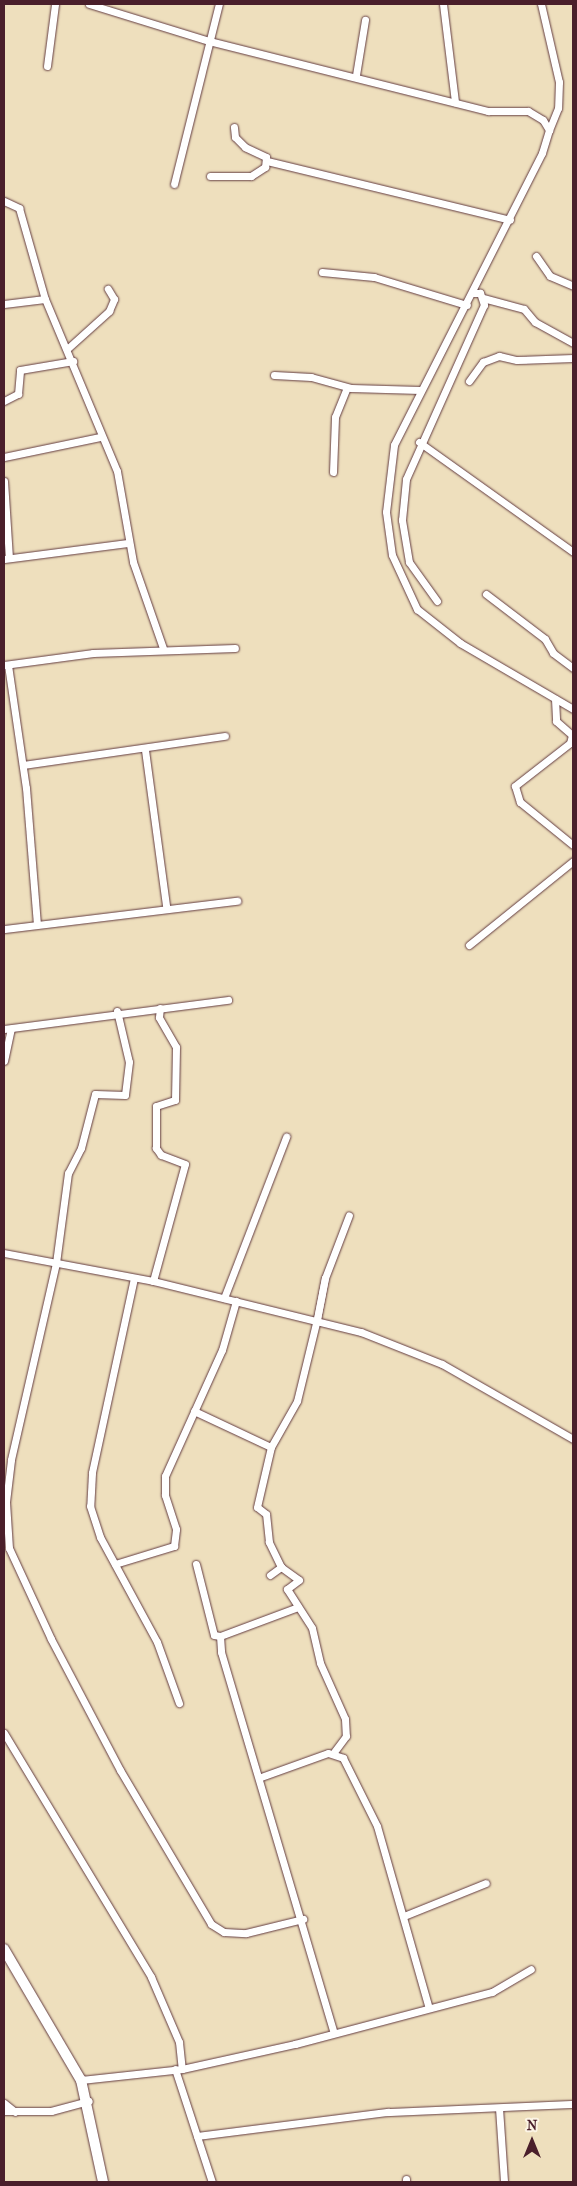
<!DOCTYPE html>
<style>
body{margin:0}
#map{position:relative;width:577px;height:2186px;overflow:hidden;background:#eedfbd;font-family:"IM FELL French Canon",serif}
div>[style]{position:absolute}
[style*='--x']{left:calc(var(--x)*1px);top:calc(var(--y)*1px);width:calc(var(--w)*1px);rotate:calc(var(--a)*1deg)}
.roads{filter:drop-shadow(0 0 1px #633c41) drop-shadow(0 0 1px #633c41)}
.street>*{height:7px;margin:-3.5px;padding:0 3.5px;transform-origin:3.5px;border-radius:3.5px;background:#fff}
.secondary>*{height:10px;margin:-5px;padding:0 5px;transform-origin:5px;border-radius:5px;background:#fff}
span{translate:-50% -50%;white-space:nowrap;text-align:center;line-height:1.15;-webkit-text-stroke:4px #fcf5e5;paint-order:stroke}
.frame{position:absolute;inset:0;border:5px solid #4a1f2b;pointer-events:none}
.north{position:absolute;left:507px;top:2116px;width:50px;height:50px;-webkit-text-stroke:4px #fcf5e5;paint-order:stroke;rotate:0deg;font-size:14px;font-weight:700;line-height:20px;text-align:center;color:#4a1f2b}
.north::after{content:'';display:block;margin:auto;width:18px;height:22px;background:#4a1f2b;clip-path:polygon(50% 0,100% 100%,50% 72%,0 100%)}
</style>
<div id="map">
<div class="roads">
<div class="street">
<div style="--x:89;--y:4;--w:126;--a:17.1"></div>
<div style="--x:209;--y:41;--w:288;--a:14.1"></div>
<div style="--x:488;--y:111;--w:40;--a:0"></div>
<div style="--x:528;--y:111;--w:17;--a:31"></div>
<div style="--x:543;--y:120;--w:12;--a:59"></div>
<div style="--x:549;--y:130;--w:24;--a:107"></div>
<div style="--x:542;--y:153;--w:327;--a:116.9"></div>
<div style="--x:394;--y:445;--w:67;--a:96.8"></div>
<div style="--x:386;--y:512;--w:43;--a:82.1"></div>
<div style="--x:392;--y:555;--w:60;--a:65.2"></div>
<div style="--x:417;--y:609;--w:55;--a:38.3"></div>
<div style="--x:460;--y:643;--w:131;--a:30.3"></div>
<div style="--x:443;--y:4;--w:99;--a:83"></div>
<div style="--x:541;--y:4;--w:80;--a:77"></div>
<div style="--x:559;--y:82;--w:26;--a:92"></div>
<div style="--x:558;--y:108;--w:24;--a:112"></div>
<div style="--x:47;--y:66;--w:63;--a:-82.6"></div>
<div style="--x:356;--y:75;--w:56;--a:-80.7"></div>
<div style="--x:267;--y:161;--w:250;--a:13.6"></div>
<div style="--x:210;--y:176;--w:41;--a:0"></div>
<div style="--x:251;--y:176;--w:17;--a:-33"></div>
<div style="--x:265;--y:167;--w:10;--a:-84"></div>
<div style="--x:266;--y:157;--w:23;--a:-155"></div>
<div style="--x:245;--y:147;--w:14;--a:-135"></div>
<div style="--x:235;--y:137;--w:10;--a:-96"></div>
<div style="--x:174;--y:184;--w:186;--a:-76"></div>
<div style="--x:4;--y:201;--w:17;--a:25"></div>
<div style="--x:19;--y:208;--w:95;--a:74.1"></div>
<div style="--x:45;--y:299;--w:186;--a:67.3"></div>
<div style="--x:117;--y:471;--w:92;--a:80"></div>
<div style="--x:133;--y:562;--w:91;--a:70.8"></div>
<div style="--x:536;--y:256;--w:24;--a:55"></div>
<div style="--x:550;--y:276;--w:25;--a:23"></div>
<div style="--x:322;--y:272;--w:52;--a:5.5"></div>
<div style="--x:374;--y:277;--w:97;--a:16.8"></div>
<div style="--x:483;--y:298;--w:42;--a:15"></div>
<div style="--x:524;--y:309;--w:17;--a:50"></div>
<div style="--x:535;--y:322;--w:43;--a:28.9"></div>
<div style="--x:4;--y:304;--w:41;--a:-7"></div>
<div style="--x:67;--y:349;--w:57;--a:-42.1"></div>
<div style="--x:109;--y:311;--w:13;--a:-67"></div>
<div style="--x:114;--y:299;--w:12;--a:-121"></div>
<div style="--x:274;--y:375;--w:37;--a:3"></div>
<div style="--x:311;--y:377;--w:41;--a:15.4"></div>
<div style="--x:351;--y:388;--w:69;--a:1.7"></div>
<div style="--x:469;--y:381;--w:24;--a:-54"></div>
<div style="--x:483;--y:362;--w:17;--a:-21"></div>
<div style="--x:499;--y:356;--w:18;--a:13"></div>
<div style="--x:517;--y:360;--w:56;--a:-2"></div>
<div style="--x:4;--y:401;--w:16;--a:-27"></div>
<div style="--x:18;--y:394;--w:24;--a:-85"></div>
<div style="--x:20;--y:370;--w:54;--a:-9.6"></div>
<div style="--x:419;--y:442;--w:189;--a:35.5"></div>
<div style="--x:4;--y:457;--w:98;--a:-11.8"></div>
<div style="--x:333;--y:472;--w:55;--a:-87.9"></div>
<div style="--x:335;--y:417;--w:31;--a:-68"></div>
<div style="--x:4;--y:481;--w:77;--a:86.3"></div>
<div style="--x:4;--y:559;--w:125;--a:-7.4"></div>
<div style="--x:486;--y:594;--w:74;--a:37.3"></div>
<div style="--x:545;--y:639;--w:16;--a:60"></div>
<div style="--x:553;--y:653;--w:25;--a:37"></div>
<div style="--x:437;--y:601;--w:48;--a:-125.7"></div>
<div style="--x:409;--y:562;--w:43;--a:-99.5"></div>
<div style="--x:402;--y:520;--w:41;--a:-84.4"></div>
<div style="--x:406;--y:479;--w:191;--a:-65.9"></div>
<div style="--x:484;--y:305;--w:13;--a:-108"></div>
<div style="--x:480;--y:293;--w:7;--a:180"></div>
<div style="--x:4;--y:665;--w:90;--a:-7.7"></div>
<div style="--x:93;--y:653;--w:142;--a:-2"></div>
<div style="--x:8;--y:665;--w:124;--a:81.7"></div>
<div style="--x:26;--y:788;--w:137;--a:85.4"></div>
<div style="--x:555;--y:699;--w:22;--a:87"></div>
<div style="--x:556;--y:721;--w:21;--a:41"></div>
<div style="--x:572;--y:735;--w:8;--a:104"></div>
<div style="--x:570;--y:743;--w:70;--a:142"></div>
<div style="--x:515;--y:786;--w:17;--a:73"></div>
<div style="--x:520;--y:802;--w:68;--a:39.1"></div>
<div style="--x:145;--y:750;--w:157;--a:82.3"></div>
<div style="--x:23;--y:765;--w:204;--a:-8.2"></div>
<div style="--x:4;--y:929;--w:235;--a:-6.9"></div>
<div style="--x:469;--y:945;--w:134;--a:-38.9"></div>
<div style="--x:117;--y:1011;--w:52;--a:76.8"></div>
<div style="--x:129;--y:1062;--w:33;--a:97"></div>
<div style="--x:125;--y:1095;--w:30;--a:-178"></div>
<div style="--x:95;--y:1094;--w:56;--a:104.5"></div>
<div style="--x:81;--y:1148;--w:28;--a:117"></div>
<div style="--x:68;--y:1173;--w:91;--a:97.6"></div>
<div style="--x:56;--y:1263;--w:202;--a:102.9"></div>
<div style="--x:11;--y:1460;--w:42;--a:96.8"></div>
<div style="--x:6;--y:1502;--w:46;--a:86.3"></div>
<div style="--x:9;--y:1548;--w:100;--a:65.2"></div>
<div style="--x:51;--y:1639;--w:148;--a:62.2"></div>
<div style="--x:120;--y:1770;--w:179;--a:59.4"></div>
<div style="--x:211;--y:1924;--w:15;--a:32"></div>
<div style="--x:224;--y:1932;--w:22;--a:3"></div>
<div style="--x:246;--y:1933;--w:59;--a:-13.8"></div>
<div style="--x:4;--y:1029;--w:226;--a:-7.4"></div>
<div style="--x:4;--y:1061;--w:33;--a:-78"></div>
<div style="--x:4;--y:1253;--w:152;--a:10.6"></div>
<div style="--x:153;--y:1281;--w:214;--a:13.8"></div>
<div style="--x:361;--y:1332;--w:87;--a:21.6"></div>
<div style="--x:442;--y:1364;--w:151;--a:29.8"></div>
<div style="--x:134;--y:1278;--w:199;--a:102.2"></div>
<div style="--x:92;--y:1473;--w:33;--a:93"></div>
<div style="--x:90;--y:1506;--w:33;--a:72"></div>
<div style="--x:100;--y:1537;--w:119;--a:61.5"></div>
<div style="--x:157;--y:1642;--w:65;--a:70.2"></div>
<div style="--x:325;--y:1278;--w:42;--a:101"></div>
<div style="--x:317;--y:1319;--w:26;--a:-79"></div>
<div style="--x:322;--y:1293;--w:15;--a:-79"></div>
<div style="--x:325;--y:1278;--w:67;--a:-69.1"></div>
<div style="--x:153;--y:1281;--w:121;--a:-74.7"></div>
<div style="--x:185;--y:1164;--w:26;--a:-159"></div>
<div style="--x:161;--y:1155;--w:9;--a:-126"></div>
<div style="--x:156;--y:1148;--w:42;--a:-90"></div>
<div style="--x:156;--y:1106;--w:20;--a:-18"></div>
<div style="--x:175;--y:1100;--w:53;--a:-88.9"></div>
<div style="--x:176;--y:1047;--w:34;--a:-120"></div>
<div style="--x:159;--y:1017;--w:9;--a:-84"></div>
<div style="--x:224;--y:1298;--w:173;--a:-68.9"></div>
<div style="--x:194;--y:1411;--w:85;--a:25.1"></div>
<div style="--x:115;--y:1564;--w:62;--a:-17"></div>
<div style="--x:174;--y:1546;--w:17;--a:-83"></div>
<div style="--x:176;--y:1529;--w:36;--a:-108"></div>
<div style="--x:165;--y:1495;--w:19;--a:-90"></div>
<div style="--x:165;--y:1476;--w:138;--a:-65.7"></div>
<div style="--x:222;--y:1350;--w:51;--a:-74.1"></div>
<div style="--x:196;--y:1564;--w:73;--a:75.8"></div>
<div style="--x:214;--y:1635;--w:6;--a:9"></div>
<div style="--x:281;--y:1567;--w:22;--a:36"></div>
<div style="--x:299;--y:1580;--w:15;--a:143"></div>
<div style="--x:287;--y:1589;--w:46;--a:57.3"></div>
<div style="--x:312;--y:1628;--w:36;--a:77"></div>
<div style="--x:320;--y:1663;--w:61;--a:65.9"></div>
<div style="--x:345;--y:1719;--w:17;--a:87"></div>
<div style="--x:346;--y:1736;--w:21;--a:127"></div>
<div style="--x:270;--y:1575;--w:14;--a:-36"></div>
<div style="--x:281;--y:1567;--w:28;--a:-116"></div>
<div style="--x:269;--y:1542;--w:28;--a:-96"></div>
<div style="--x:266;--y:1514;--w:11;--a:-142"></div>
<div style="--x:257;--y:1507;--w:62;--a:-76.9"></div>
<div style="--x:271;--y:1447;--w:53;--a:-60.5"></div>
<div style="--x:297;--y:1401;--w:84;--a:-76.3"></div>
<div style="--x:298;--y:1607;--w:83;--a:159.6"></div>
<div style="--x:220;--y:1636;--w:16;--a:86"></div>
<div style="--x:221;--y:1652;--w:397;--a:73.5"></div>
<div style="--x:4;--y:1733;--w:285;--a:58.9"></div>
<div style="--x:151;--y:1977;--w:71;--a:66.7"></div>
<div style="--x:179;--y:2042;--w:27;--a:84"></div>
<div style="--x:261;--y:1777;--w:71;--a:-19.7"></div>
<div style="--x:328;--y:1753;--w:16;--a:18"></div>
<div style="--x:343;--y:1758;--w:76;--a:63.4"></div>
<div style="--x:377;--y:1826;--w:189;--a:74.1"></div>
<div style="--x:404;--y:1916;--w:88;--a:-21.9"></div>
<div style="--x:175;--y:2069;--w:119;--a:71.9"></div>
<div style="--x:81;--y:2080;--w:102;--a:-6.2"></div>
<div style="--x:182;--y:2069;--w:116;--a:-12.5"></div>
<div style="--x:295;--y:2044;--w:204;--a:-14.8"></div>
<div style="--x:492;--y:1992;--w:45;--a:-30.5"></div>
<div style="--x:4;--y:2103;--w:14;--a:39"></div>
<div style="--x:499;--y:2108;--w:74;--a:86.1"></div>
<div style="--x:4;--y:2111;--w:47;--a:0"></div>
<div style="--x:51;--y:2111;--w:39;--a:-15"></div>
<div style="--x:197;--y:2136;--w:193;--a:-7.2"></div>
<div style="--x:388;--y:2112;--w:185;--a:-2.5"></div>
<div style="--x:406;--y:2179;--w:3;--a:90"></div>
</div>
<div class="secondary">
<div style="--x:4;--y:1949;--w:152;--a:59.6"></div>
<div style="--x:81;--y:2080;--w:104;--a:77.8"></div>
</div>
</div>
<div class="frame"></div>
<div class="north">N</div>
</div>
